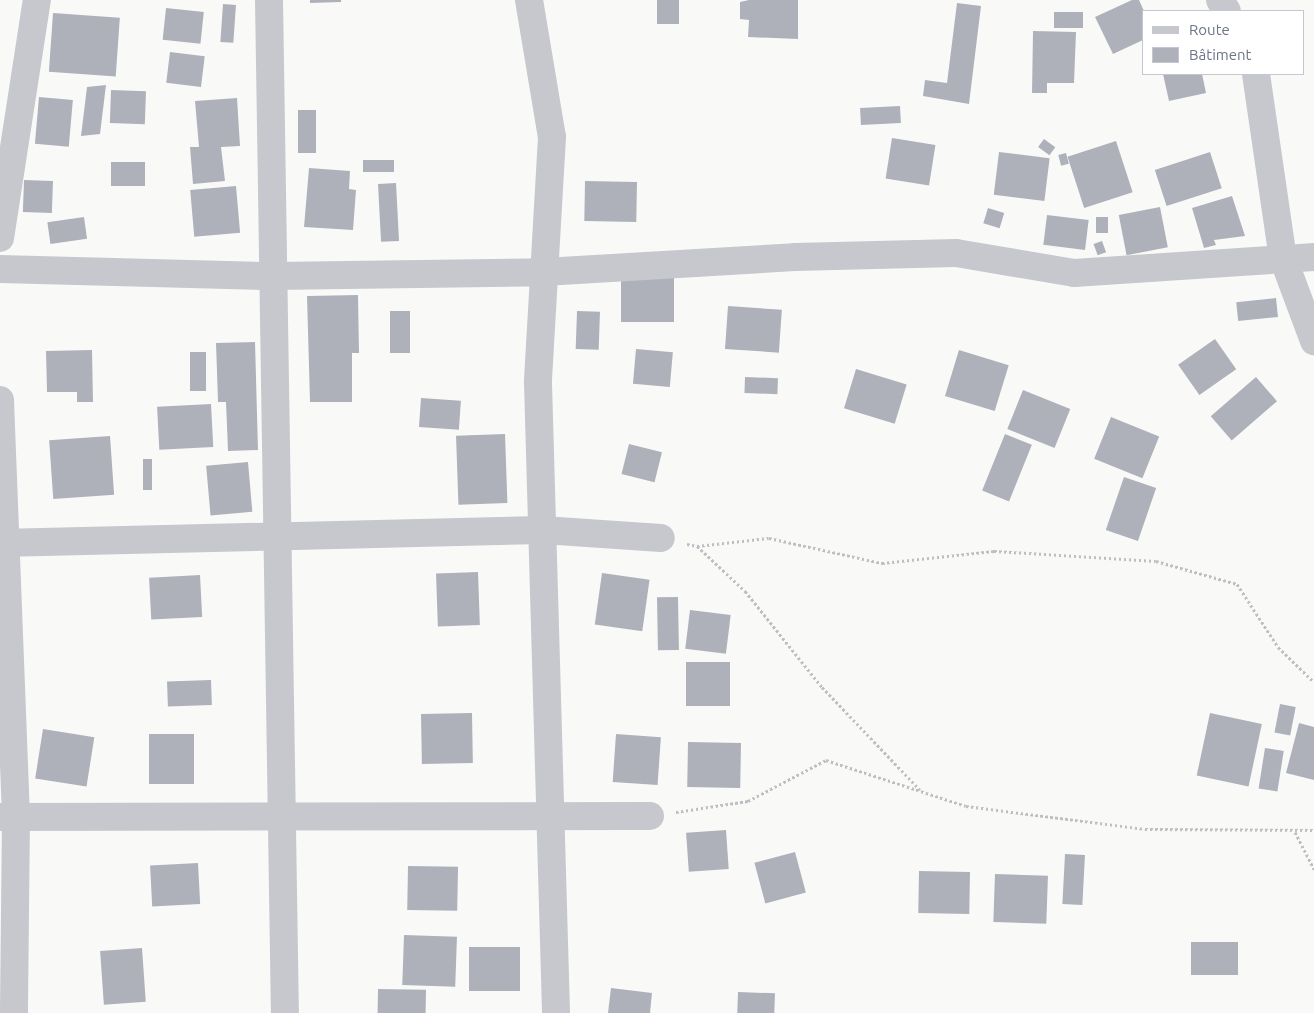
<!DOCTYPE html>
<meta charset="utf-8">
<style>
body{margin:0}
#map{position:relative;width:1314px;height:1013px;overflow:hidden;background:#f9faf8;font-family:Ubuntu,sans-serif}
div>[style]{position:absolute}
[style*='--x']{left:calc(var(--x)*1px);top:calc(var(--y)*1px);width:calc(var(--w)*1px);rotate:calc(var(--a)*1deg)}
.building>*{inset:0;background:#aeb1ba;transform-origin:0 0}
.path>*{height:3px;margin-top:-1.5px;transform-origin:0;background:repeating-linear-gradient(90deg,#bebfc3 0 2.5px,transparent 0 5px)}
.street>*{height:28px;margin:-14px;padding:0 14px;transform-origin:14px;border-radius:14px;background:#c6c8cd}
span{translate:-50% -50%;white-space:nowrap;text-align:center;line-height:1.15;-webkit-text-stroke:5px #fff;paint-order:stroke}
.legend{position:absolute;left:1142px;top:10px;width:162px;height:65px;box-sizing:border-box;background:#fff;border:1px solid #c4c7cf;margin:0;padding:6px 9px;list-style:none;font-size:15px;color:#6c7486}
.legend li{display:flex;align-items:center;gap:10px;height:25px}
.legend b{width:25px;border:1px solid #c4c7cf}
</style>
<div id="map">
<div class="building">
<div style="clip-path:polygon(310px 0,341px 0,341px 2px,310px 3px)"></div>
<div style="left:657px;top:0;width:22px;height:24px"></div>
<div style="clip-path:polygon(749px 0,798px 0,798px 39px,748px 37px,749px 20px,740px 19px,740px 2px)"></div>
<div style="clip-path:polygon(1132px 0,1139px 0,1144px 11px,1143px 40px,1113px 54px,1095px 17px)"></div>
<div style="clip-path:polygon(957px 3px,981px 6px,969px 104px,923px 96px,925px 80px,947px 83px)"></div>
<div style="left:223px;top:4px;width:13px;height:38px;rotate:4deg"></div>
<div style="left:166px;top:8px;width:38px;height:32px;rotate:6deg"></div>
<div style="left:1054px;top:12px;width:29px;height:16px"></div>
<div style="left:53px;top:13px;width:67px;height:59px;rotate:4deg"></div>
<div style="clip-path:polygon(1033px 31px,1076px 32px,1074px 83px,1047px 83px,1047px 93px,1032px 93px)"></div>
<div style="left:170px;top:52px;width:35px;height:31px;rotate:7deg"></div>
<div style="clip-path:polygon(1163px 74px,1202px 74px,1206px 93px,1169px 101px)"></div>
<div style="clip-path:polygon(106px 85px,100px 134px,81px 136px,87px 87px)"></div>
<div style="left:111px;top:90px;width:35px;height:33px;rotate:2deg"></div>
<div style="left:39px;top:97px;width:34px;height:47px;rotate:5deg"></div>
<div style="clip-path:polygon(237px 98px,240px 146px,221px 147px,225px 181px,193px 184px,190px 147px,199px 147px,195px 101px)"></div>
<div style="left:900px;top:106px;width:17px;height:40px;rotate:87deg"></div>
<div style="left:298px;top:110px;width:18px;height:43px"></div>
<div style="left:892px;top:138px;width:44px;height:41px;rotate:9deg"></div>
<div style="left:1044px;top:139px;width:14px;height:10px;rotate:36deg"></div>
<div style="left:1116px;top:141px;width:54px;height:51px;rotate:72deg"></div>
<div style="left:999px;top:152px;width:51px;height:43px;rotate:7deg"></div>
<div style="left:1210px;top:152px;width:38px;height:58px;rotate:72deg"></div>
<div style="left:1066px;top:153px;width:11px;height:8px;rotate:75deg"></div>
<div style="left:363px;top:160px;width:31px;height:12px"></div>
<div style="left:145px;top:162px;width:24px;height:34px;rotate:90deg"></div>
<div style="clip-path:polygon(309px 168px,350px 171px,349px 189px,356px 190px,353px 230px,304px 227px)"></div>
<div style="left:24px;top:180px;width:29px;height:32px;rotate:2deg"></div>
<div style="left:585px;top:181px;width:52px;height:40px;rotate:1deg"></div>
<div style="left:396px;top:183px;width:58px;height:18px;rotate:87deg"></div>
<div style="left:236px;top:186px;width:47px;height:46px;rotate:85deg"></div>
<div style="clip-path:polygon(1232px 196px,1245px 236px,1214px 240px,1216px 245px,1204px 248px,1192px 208px)"></div>
<div style="left:1160px;top:207px;width:41px;height:42px;rotate:79deg"></div>
<div style="left:988px;top:208px;width:17px;height:16px;rotate:17deg"></div>
<div style="left:1047px;top:215px;width:42px;height:30px;rotate:7deg"></div>
<div style="left:84px;top:217px;width:22px;height:37px;rotate:82deg"></div>
<div style="left:1096px;top:217px;width:12px;height:16px"></div>
<div style="left:1102px;top:241px;width:12px;height:9px;rotate:70deg"></div>
<div style="left:621px;top:277px;width:53px;height:45px"></div>
<div style="clip-path:polygon(358px 295px,359px 353px,352px 353px,352px 402px,310px 402px,307px 296px)"></div>
<div style="left:1276px;top:298px;width:19px;height:40px;rotate:84deg"></div>
<div style="left:728px;top:306px;width:54px;height:43px;rotate:4deg"></div>
<div style="left:390px;top:311px;width:20px;height:42px"></div>
<div style="left:577px;top:311px;width:23px;height:38px;rotate:2deg"></div>
<div style="left:1215px;top:339px;width:37px;height:45px;rotate:55deg"></div>
<div style="clip-path:polygon(255px 342px,258px 450px,228px 451px,226px 402px,218px 402px,216px 343px)"></div>
<div style="left:636px;top:349px;width:37px;height:35px;rotate:5deg"></div>
<div style="clip-path:polygon(92px 350px,93px 402px,77px 402px,77px 392px,47px 392px,46px 351px)"></div>
<div style="left:959px;top:350px;width:52px;height:48px;rotate:17deg"></div>
<div style="left:206px;top:352px;width:39px;height:16px;rotate:90deg"></div>
<div style="left:856px;top:369px;width:53px;height:41px;rotate:17deg"></div>
<div style="left:745px;top:377px;width:33px;height:16px;rotate:2deg"></div>
<div style="left:1256px;top:377px;width:32px;height:60px;rotate:49deg"></div>
<div style="left:1023px;top:390px;width:51px;height:42px;rotate:22deg"></div>
<div style="left:421px;top:398px;width:40px;height:29px;rotate:4deg"></div>
<div style="left:211px;top:404px;width:43px;height:54px;rotate:87deg"></div>
<div style="left:1111px;top:417px;width:52px;height:45px;rotate:22deg"></div>
<div style="left:505px;top:434px;width:69px;height:49px;rotate:88deg"></div>
<div style="left:1005px;top:434px;width:29px;height:61px;rotate:22deg"></div>
<div style="left:110px;top:436px;width:59px;height:61px;rotate:86deg"></div>
<div style="left:629px;top:444px;width:34px;height:31px;rotate:14deg"></div>
<div style="left:143px;top:459px;width:9px;height:31px"></div>
<div style="left:248px;top:462px;width:50px;height:42px;rotate:85deg"></div>
<div style="left:1124px;top:477px;width:34px;height:56px;rotate:19deg"></div>
<div style="left:478px;top:572px;width:53px;height:42px;rotate:88deg"></div>
<div style="left:602px;top:573px;width:48px;height:52px;rotate:8deg"></div>
<div style="left:200px;top:575px;width:42px;height:51px;rotate:87deg"></div>
<div style="left:678px;top:597px;width:53px;height:21px;rotate:89deg"></div>
<div style="left:690px;top:610px;width:41px;height:39px;rotate:7deg"></div>
<div style="left:686px;top:662px;width:44px;height:44px"></div>
<div style="left:211px;top:680px;width:25px;height:44px;rotate:88deg"></div>
<div style="left:1280px;top:704px;width:16px;height:29px;rotate:11deg"></div>
<div style="left:472px;top:713px;width:50px;height:51px;rotate:89deg"></div>
<div style="left:1210px;top:713px;width:53px;height:64px;rotate:12deg"></div>
<div style="clip-path:polygon(1299px 723px,1314px 727px,1314px 780px,1286px 773px)"></div>
<div style="left:43px;top:729px;width:52px;height:50px;rotate:9deg"></div>
<div style="left:194px;top:734px;width:50px;height:45px;rotate:90deg"></div>
<div style="left:616px;top:734px;width:45px;height:48px;rotate:4deg"></div>
<div style="left:688px;top:742px;width:53px;height:45px;rotate:1deg"></div>
<div style="left:1265px;top:748px;width:19px;height:41px;rotate:9deg"></div>
<div style="left:726px;top:830px;width:39px;height:40px;rotate:86deg"></div>
<div style="left:795px;top:852px;width:42px;height:42px;rotate:75deg"></div>
<div style="left:1065px;top:854px;width:20px;height:50px;rotate:3deg"></div>
<div style="left:198px;top:863px;width:41px;height:48px;rotate:87deg"></div>
<div style="left:408px;top:866px;width:50px;height:44px;rotate:1deg"></div>
<div style="left:919px;top:871px;width:51px;height:42px;rotate:1deg"></div>
<div style="left:995px;top:874px;width:53px;height:48px;rotate:2deg"></div>
<div style="left:404px;top:935px;width:53px;height:50px;rotate:2deg"></div>
<div style="left:1191px;top:942px;width:47px;height:33px"></div>
<div style="left:469px;top:947px;width:51px;height:44px"></div>
<div style="left:142px;top:948px;width:54px;height:42px;rotate:86deg"></div>
<div style="clip-path:polygon(611px 988px,652px 993px,650px 1013px,608px 1013px)"></div>
<div style="left:378px;top:989px;width:48px;height:24px;rotate:1deg"></div>
<div style="left:738px;top:992px;width:37px;height:21px;rotate:2deg"></div>
</div>
<div class="path">
<div style="--x:687;--y:544;--w:10;--a:11"></div>
<div style="--x:697;--y:546;--w:66;--a:43.2"></div>
<div style="--x:745;--y:591;--w:123;--a:51.3"></div>
<div style="--x:822;--y:687;--w:142;--a:46.4"></div>
<div style="--x:697;--y:546;--w:72;--a:-6.3"></div>
<div style="--x:769;--y:538;--w:116;--a:12.5"></div>
<div style="--x:882;--y:563;--w:113;--a:-6.1"></div>
<div style="--x:994;--y:551;--w:162;--a:3.5"></div>
<div style="--x:1156;--y:561;--w:84;--a:15.9"></div>
<div style="--x:1237;--y:584;--w:75;--a:56.9"></div>
<div style="--x:1278;--y:647;--w:50;--a:44.2"></div>
<div style="--x:676;--y:812;--w:73;--a:-8.7"></div>
<div style="--x:748;--y:801;--w:88;--a:-27.7"></div>
<div style="--x:826;--y:760;--w:147;--a:18.2"></div>
<div style="--x:966;--y:806;--w:180;--a:7.3"></div>
<div style="--x:1145;--y:829;--w:169;--a:0.3"></div>
<div style="--x:1295;--y:832;--w:42;--a:62.8"></div>
</div>
<div class="street">
<div style="--x:269;--y:0;--w:1013;--a:89.1"></div>
<div style="--x:529;--y:0;--w:139;--a:80.5"></div>
<div style="--x:552;--y:137;--w:246;--a:93.3"></div>
<div style="--x:538;--y:383;--w:630;--a:88.36"></div>
<div style="--x:1220;--y:0;--w:13;--a:58"></div>
<div style="--x:1256;--y:74;--w:186;--a:81.7"></div>
<div style="--x:1283;--y:258;--w:89;--a:69.5"></div>
<div style="--x:0;--y:238;--w:241;--a:-81.2"></div>
<div style="--x:0;--y:269;--w:274;--a:1.5"></div>
<div style="--x:274;--y:276;--w:270;--a:-0.8"></div>
<div style="--x:544;--y:272;--w:251;--a:-3.4"></div>
<div style="--x:795;--y:257;--w:161;--a:-1.4"></div>
<div style="--x:956;--y:253;--w:120;--a:9.6"></div>
<div style="--x:1074;--y:273;--w:241;--a:-3.8"></div>
<div style="--x:0;--y:400;--w:417;--a:87.8"></div>
<div style="--x:16;--y:817;--w:196;--a:90.6"></div>
<div style="--x:0;--y:543;--w:543;--a:-1.37"></div>
<div style="--x:543;--y:530;--w:118;--a:3.9"></div>
<div style="--x:0;--y:817;--w:650;--a:-0.09"></div>
</div>
<ul class="legend">
<li><b style="height:6px;background:#c6c8cd"></b>Route</li>
<li><b style="height:14px;background:#aeb1ba"></b>Bâtiment</li>
</ul>
</div>
